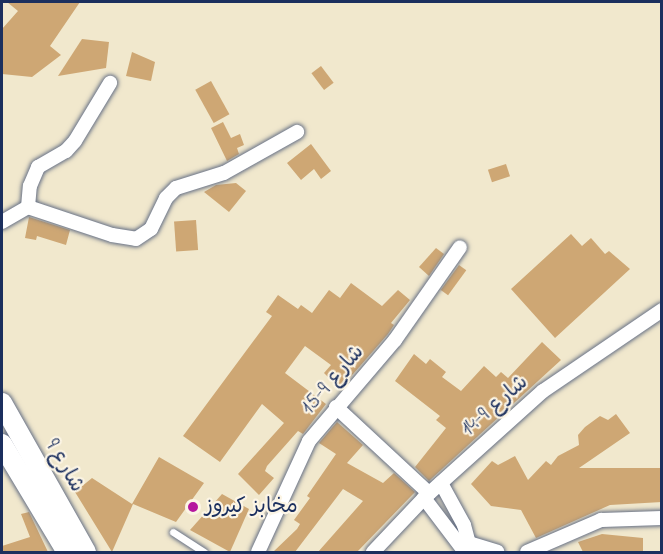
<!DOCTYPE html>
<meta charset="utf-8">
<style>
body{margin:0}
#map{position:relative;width:663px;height:554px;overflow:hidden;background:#f1e8cd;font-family:"Indie Flower","Playpen Sans Arabic",sans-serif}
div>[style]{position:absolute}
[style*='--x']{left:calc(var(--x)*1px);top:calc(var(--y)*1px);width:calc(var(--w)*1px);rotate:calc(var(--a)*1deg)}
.building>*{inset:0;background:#cea774;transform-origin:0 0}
.roads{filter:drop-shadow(0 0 2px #667085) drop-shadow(0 0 2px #667085)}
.service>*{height:7px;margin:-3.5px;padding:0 3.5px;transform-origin:3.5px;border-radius:3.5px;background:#fff}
.minor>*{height:14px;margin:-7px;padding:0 7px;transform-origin:7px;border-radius:7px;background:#fff}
.secondary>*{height:20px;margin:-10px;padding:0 10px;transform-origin:10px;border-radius:10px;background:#fff}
.dots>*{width:16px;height:16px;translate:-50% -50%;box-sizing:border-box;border:3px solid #fcf5e5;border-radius:50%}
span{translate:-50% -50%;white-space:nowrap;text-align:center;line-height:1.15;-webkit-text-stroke:4.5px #fcf5e5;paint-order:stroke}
.street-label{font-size:21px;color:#1b2f5e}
.poi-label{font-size:21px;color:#1b2f5e}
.left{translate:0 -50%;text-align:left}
.frame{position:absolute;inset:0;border:3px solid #1b2f5e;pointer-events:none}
</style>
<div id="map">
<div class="building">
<div style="clip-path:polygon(7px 2px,80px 2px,50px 46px,61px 55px,32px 77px,2px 74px,2px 29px,18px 11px)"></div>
<div style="clip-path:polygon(82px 39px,109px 42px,106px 68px,58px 76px)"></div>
<div style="clip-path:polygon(132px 52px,155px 62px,151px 81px,126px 76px)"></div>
<div style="left:321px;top:66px;width:21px;height:12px;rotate:53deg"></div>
<div style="left:211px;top:81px;width:38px;height:18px;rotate:61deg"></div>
<div style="clip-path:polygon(223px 122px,231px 138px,240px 134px,244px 145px,237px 148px,239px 154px,227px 161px,211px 128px)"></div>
<div style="clip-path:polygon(311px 144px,331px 171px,321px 179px,314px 169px,301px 180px,287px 163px)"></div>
<div style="left:506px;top:164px;width:13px;height:19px;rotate:72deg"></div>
<div style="clip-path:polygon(236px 183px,246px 191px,229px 212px,204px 192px,216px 185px)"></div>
<div style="clip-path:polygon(29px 217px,70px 230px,66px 245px,37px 236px,36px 240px,25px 238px)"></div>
<div style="left:196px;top:220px;width:30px;height:22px;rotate:86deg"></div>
<div style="clip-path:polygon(571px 234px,582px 246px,591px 238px,605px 254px,609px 251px,630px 269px,555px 338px,511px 289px)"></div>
<div style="clip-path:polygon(436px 248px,444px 254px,429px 276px,419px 267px)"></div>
<div style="left:459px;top:265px;width:9px;height:31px;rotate:36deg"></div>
<div style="clip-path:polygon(351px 283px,382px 306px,398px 290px,410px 300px,391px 323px,394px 325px,388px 334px,340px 389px,324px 373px,331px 365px,305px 346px,285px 373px,326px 404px,303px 434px,298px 431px,267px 466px,265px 471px,274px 478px,259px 495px,238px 474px,284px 423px,262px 404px,220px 462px,183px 436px,272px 316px,266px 312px,278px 295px,298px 309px,301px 305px,312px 313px,329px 290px,340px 298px)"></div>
<div style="clip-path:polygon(542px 342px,561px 360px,429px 481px,415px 467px,446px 428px,436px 420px,440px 416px,395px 381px,414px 354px,426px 364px,430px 359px,446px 372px,442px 377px,461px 391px,484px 366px,496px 377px,501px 372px,508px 378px)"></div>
<div style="clip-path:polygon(616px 414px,630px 433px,579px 468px,662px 468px,662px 502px,610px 505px,536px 538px,521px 510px,491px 506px,471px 484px,492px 461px,498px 465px,515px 456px,528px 480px,546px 461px,551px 465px,558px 456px,579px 445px,578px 435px,585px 427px,600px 416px,608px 420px)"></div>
<div style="clip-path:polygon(337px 422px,363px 445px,347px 463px,383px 483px,394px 473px,415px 492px,357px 552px,318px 552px,363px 501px,343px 489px,295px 552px,273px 552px,297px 529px,300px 524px,294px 520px,310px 498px,307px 496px,336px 454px,319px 443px)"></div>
<div style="clip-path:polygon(159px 457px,204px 483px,176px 522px,133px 504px,112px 552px,75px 492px,92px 478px,132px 504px)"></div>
<div style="clip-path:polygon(222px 494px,249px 509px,230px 552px,190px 530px)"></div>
<div style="clip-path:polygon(29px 512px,48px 552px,2px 552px,2px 546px,30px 537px,21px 514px)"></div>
<div style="clip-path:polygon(602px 534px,643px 538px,643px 552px,583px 552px,578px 542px)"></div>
</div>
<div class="roads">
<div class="service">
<div style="--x:173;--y:532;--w:37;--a:33"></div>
</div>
<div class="minor">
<div style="--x:28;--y:207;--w:21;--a:-85"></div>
<div style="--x:30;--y:186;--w:21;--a:-67"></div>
<div style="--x:38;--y:167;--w:32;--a:-30"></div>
<div style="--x:66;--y:151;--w:13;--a:-48"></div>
<div style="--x:75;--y:141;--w:68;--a:-58.9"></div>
<div style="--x:2;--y:222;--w:30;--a:-30"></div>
<div style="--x:28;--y:207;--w:89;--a:18.4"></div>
<div style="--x:112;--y:235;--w:24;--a:9"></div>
<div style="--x:136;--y:239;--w:18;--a:-34"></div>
<div style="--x:151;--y:229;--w:34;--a:-64"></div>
<div style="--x:166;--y:198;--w:14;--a:-45"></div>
<div style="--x:176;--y:188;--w:50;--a:-17.4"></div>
<div style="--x:224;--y:173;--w:84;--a:-29.3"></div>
<div style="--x:336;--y:407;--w:127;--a:42.8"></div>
<div style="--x:441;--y:483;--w:48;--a:61.3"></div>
<div style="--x:464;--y:525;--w:28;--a:75"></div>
<div style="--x:424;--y:498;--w:68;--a:52.8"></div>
<div style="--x:462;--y:541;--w:37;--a:17"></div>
<div style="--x:258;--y:552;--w:122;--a:-65.3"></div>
<div style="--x:309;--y:441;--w:133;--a:-49.6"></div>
<div style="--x:395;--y:340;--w:113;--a:-55"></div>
<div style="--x:373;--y:552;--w:74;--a:-46.6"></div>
<div style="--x:424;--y:498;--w:160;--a:-42"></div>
<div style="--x:543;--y:391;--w:144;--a:-34.2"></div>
<div style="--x:527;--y:552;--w:81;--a:-23.4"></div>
<div style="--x:601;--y:520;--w:61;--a:-1.9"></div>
</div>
<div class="secondary">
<div style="--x:2;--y:403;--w:171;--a:60.6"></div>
<div style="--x:2;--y:444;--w:126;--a:59"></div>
</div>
</div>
<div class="dots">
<div style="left:193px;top:507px;background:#b5179e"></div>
</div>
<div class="street-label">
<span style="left:333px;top:380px;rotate:-49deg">شارع 9-15</span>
<span style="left:495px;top:406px;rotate:-41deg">شارع 9-14</span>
<span style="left:64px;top:466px;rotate:60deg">شارع 9</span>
</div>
<div class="poi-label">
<span class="left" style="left:205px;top:507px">مخابز كيروز</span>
</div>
<div class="frame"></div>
</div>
